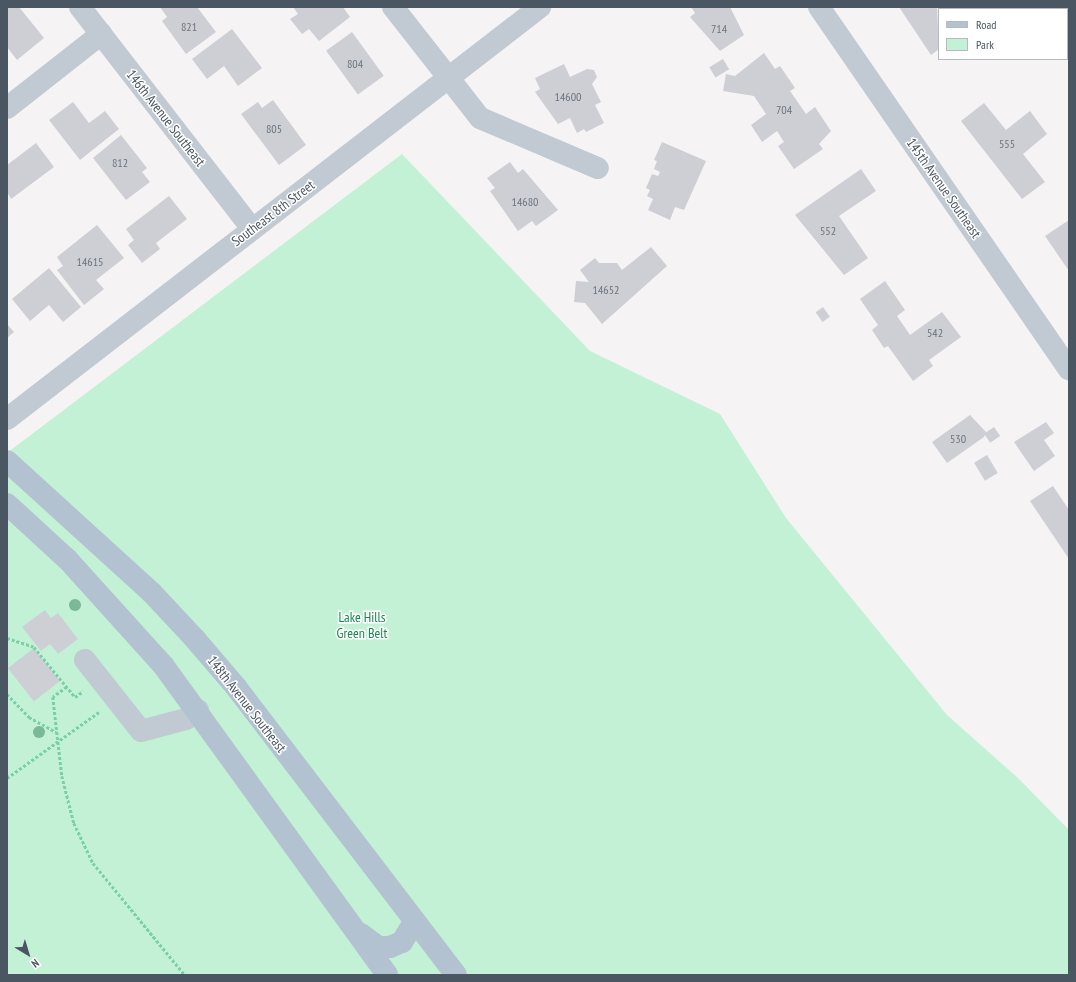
<!DOCTYPE html>
<style>
body{margin:0}
#map{position:relative;width:1076px;height:982px;overflow:hidden;background:#f5f3f3;font-family:"PT Sans Narrow",sans-serif}
div>[style]{position:absolute}
[style*='--x']{left:calc(var(--x)*1px);top:calc(var(--y)*1px);width:calc(var(--w)*1px);rotate:calc(var(--a)*1deg)}
.green>*{inset:0;background:#c3f1d5}
.building>*{inset:0;background:#cdcfd5;transform-origin:0 0}
.path>*{height:2.5px;margin-top:-1.25px;transform-origin:0;background:repeating-linear-gradient(90deg,#7ad0a6 0 3px,transparent 0 5px)}
.minor>*{height:22px;margin:-11px;padding:0 11px;transform-origin:11px;border-radius:11px;background:#c1cad2}
.major>*{height:22px;margin:-11px;padding:0 11px;transform-origin:11px;border-radius:11px;background:#b3c2d1}
.trees>*{width:12px;height:12px;margin:-6px;border-radius:50%;background:#7bb799}
span{translate:-50% -50%;white-space:nowrap;text-align:center;line-height:1.15;-webkit-text-stroke:3px #fff;paint-order:stroke}
.number-label{font-size:12px;color:#6b747e}
.number-label span{-webkit-text-stroke-width:0}
.street-label{font-size:14px;color:#4a5661}
.park-label{font-size:14px;color:#17864f}
.frame{position:absolute;inset:0;border:8px solid #4a5661;pointer-events:none}
.legend{position:absolute;left:938px;top:8px;width:130px;height:52px;box-sizing:border-box;background:#fff;border:1px solid #b7bbc0;margin:0;padding:5px 7px;list-style:none;font-size:12px;color:#4a5661}
.legend li{display:flex;align-items:center;gap:8px;height:20px}
.legend b{width:20px;border:1px solid #b7bbc0}
.north{position:absolute;left:8px;top:934px;width:40px;height:40px;-webkit-text-stroke:3px #fff;paint-order:stroke;rotate:142deg;font-size:11px;font-weight:700;line-height:16px;text-align:center;color:#4a5661}
.north::after{content:'';display:block;margin:auto;width:14px;height:18px;background:#4a5661;clip-path:polygon(50% 0,100% 100%,50% 72%,0 100%)}
</style>
<div id="map">
<div class="green">
<div style="clip-path:polygon(402px 154px,590px 351px,720px 414px,786px 518px,947px 715px,1018px 778px,1069px 830px,1069px 975px,7px 975px,7px 453px)"></div>
</div>
<div class="building">
<div style="clip-path:polygon(7px 7px,19px 7px,44px 38px,17px 60px,7px 47px)"></div>
<div style="clip-path:polygon(160px 7px,197px 7px,216px 32px,186px 54px,162px 21px,167px 17px)"></div>
<div style="clip-path:polygon(293px 7px,343px 7px,350px 17px,319px 41px,309px 29px,302px 34px,290px 19px,298px 14px)"></div>
<div style="clip-path:polygon(691px 7px,730px 7px,744px 35px,720px 51px,690px 17px,695px 13px)"></div>
<div style="clip-path:polygon(899px 7px,937px 7px,939px 49px,931px 55px)"></div>
<div style="clip-path:polygon(232px 29px,262px 68px,238px 86px,224px 66px,207px 79px,192px 59px)"></div>
<div style="left:352px;top:32px;width:54px;height:32px;rotate:54deg"></div>
<div style="clip-path:polygon(764px 53px,775px 69px,780px 66px,795px 88px,790px 91px,806px 114px,815px 107px,831px 131px,819px 144px,823px 149px,794px 169px,778px 146px,784px 142px,777px 131px,762px 142px,751px 125px,766px 114px,754px 96px,723px 91px,726px 74px,735px 76px)"></div>
<div style="left:723px;top:59px;width:12px;height:16px;rotate:59deg"></div>
<div style="clip-path:polygon(564px 64px,570px 77px,587px 69px,594px 70px,597px 77px,592px 84px,601px 102px,595px 105px,604px 123px,586px 132px,584px 129px,577px 133px,570px 118px,558px 124px,535px 92px,540px 89px,535px 78px)"></div>
<div style="clip-path:polygon(273px 100px,306px 145px,279px 165px,241px 114px,258px 102px,262px 108px)"></div>
<div style="clip-path:polygon(73px 102px,89px 123px,105px 111px,119px 129px,80px 160px,49px 120px)"></div>
<div style="clip-path:polygon(984px 103px,1006px 130px,1030px 111px,1047px 134px,1023px 154px,1045px 182px,1022px 199px,961px 121px)"></div>
<div style="clip-path:polygon(121px 135px,147px 168px,142px 172px,150px 182px,126px 200px,93px 158px)"></div>
<div style="clip-path:polygon(662px 142px,706px 161px,684px 210px,675px 207px,670px 220px,648px 210px,653px 199px,647px 196px,650px 190px,646px 188px,652px 174px,658px 176px,660px 172px,654px 169px,657px 161px,654px 160px)"></div>
<div style="clip-path:polygon(36px 143px,54px 167px,11px 199px,7px 192px,7px 165px)"></div>
<div style="clip-path:polygon(510px 162px,518px 173px,523px 169px,558px 210px,536px 226px,532px 221px,518px 231px,490px 191px,495px 188px,487px 178px)"></div>
<div style="clip-path:polygon(861px 169px,876px 191px,839px 216px,868px 258px,844px 275px,795px 215px)"></div>
<div style="clip-path:polygon(169px 196px,187px 219px,156px 243px,160px 249px,142px 263px,128px 245px,134px 240px,126px 229px)"></div>
<div style="clip-path:polygon(1069px 220px,1069px 271px,1045px 236px)"></div>
<div style="clip-path:polygon(97px 225px,124px 258px,96px 280px,104px 289px,84px 305px,57px 270px,63px 266px,57px 257px)"></div>
<div style="clip-path:polygon(651px 247px,667px 266px,602px 324px,585px 303px,574px 302px,576px 281px,589px 282px,580px 270px,595px 258px,599px 263px,617px 263px,622px 270px)"></div>
<div style="clip-path:polygon(49px 268px,81px 307px,63px 322px,49px 305px,30px 321px,12px 299px)"></div>
<div style="clip-path:polygon(885px 281px,905px 310px,897px 316px,910px 335px,942px 312px,961px 337px,929px 360px,933px 366px,913px 381px,888px 346px,884px 348px,872px 330px,878px 325px,860px 299px)"></div>
<div style="left:823px;top:307px;width:12px;height:9px;rotate:55deg"></div>
<div style="clip-path:polygon(7px 324px,14px 332px,7px 338px)"></div>
<div style="clip-path:polygon(970px 415px,986px 432px,984px 437px,947px 463px,932px 442px)"></div>
<div style="clip-path:polygon(1046px 422px,1054px 433px,1044px 440px,1055px 456px,1034px 471px,1014px 442px)"></div>
<div style="left:994px;top:427px;width:11px;height:12px;rotate:56deg"></div>
<div style="left:987px;top:455px;width:21px;height:15px;rotate:59deg"></div>
<div style="clip-path:polygon(1053px 486px,1069px 510px,1069px 559px,1030px 501px)"></div>
<div style="clip-path:polygon(45px 610px,51px 618px,58px 613px,78px 639px,58px 654px,50px 644px,41px 651px,22px 627px)"></div>
<div style="left:34px;top:648px;width:42px;height:33px;rotate:52deg"></div>
</div>
<div class="path">
<div style="--x:7;--y:638;--w:28;--a:18"></div>
<div style="--x:34;--y:647;--w:65;--a:50.6"></div>
<div style="--x:75;--y:697;--w:10;--a:-37"></div>
<div style="--x:67;--y:687;--w:17;--a:144"></div>
<div style="--x:53;--y:697;--w:80;--a:83.5"></div>
<div style="--x:62;--y:776;--w:49;--a:75.7"></div>
<div style="--x:74;--y:823;--w:44;--a:64.6"></div>
<div style="--x:93;--y:863;--w:145;--a:50.6"></div>
<div style="--x:7;--y:694;--w:32;--a:46"></div>
<div style="--x:29;--y:717;--w:31;--a:29"></div>
<div style="--x:7;--y:778;--w:113;--a:-35.7"></div>
</div>
<div class="minor">
<div style="--x:80;--y:7;--w:281;--a:52.2"></div>
<div style="--x:393;--y:7;--w:141;--a:51.9"></div>
<div style="--x:480;--y:118;--w:128;--a:23"></div>
<div style="--x:819;--y:7;--w:440;--a:55.4"></div>
<div style="--x:7;--y:108;--w:120;--a:-38.2"></div>
<div style="--x:7;--y:419;--w:674;--a:-37.7"></div>
<div style="--x:85;--y:660;--w:90;--a:51.7"></div>
<div style="--x:141;--y:731;--w:47;--a:-14.9"></div>
<div style="--x:186;--y:719;--w:15;--a:-37"></div>
</div>
<div class="major">
<div style="--x:7;--y:461;--w:196;--a:42.3"></div>
<div style="--x:152;--y:593;--w:63;--a:46.9"></div>
<div style="--x:195;--y:639;--w:63;--a:49.5"></div>
<div style="--x:236;--y:687;--w:362;--a:52.6"></div>
<div style="--x:7;--y:504;--w:83;--a:42.6"></div>
<div style="--x:68;--y:560;--w:142;--a:47.9"></div>
<div style="--x:163;--y:665;--w:382;--a:54.1"></div>
<div style="--x:361;--y:934;--w:21;--a:37"></div>
<div style="--x:378;--y:947;--w:12;--a:0"></div>
<div style="--x:390;--y:947;--w:13;--a:-23"></div>
<div style="--x:402;--y:942;--w:23;--a:-59"></div>
</div>
<div class="trees">
<div style="left:75px;top:605px"></div>
<div style="left:39px;top:732px"></div>
</div>
<div class="number-label">
<span style="left:189px;top:27px">821</span>
<span style="left:719px;top:29px">714</span>
<span style="left:355px;top:64px">804</span>
<span style="left:568px;top:97px">14600</span>
<span style="left:784px;top:110px">704</span>
<span style="left:274px;top:129px">805</span>
<span style="left:1007px;top:144px">555</span>
<span style="left:120px;top:163px">812</span>
<span style="left:525px;top:202px">14680</span>
<span style="left:828px;top:231px">552</span>
<span style="left:90px;top:262px">14615</span>
<span style="left:606px;top:290px">14652</span>
<span style="left:935px;top:333px">542</span>
<span style="left:958px;top:439px">530</span>
</div>
<div class="street-label">
<span style="left:166px;top:118px;rotate:52deg">146th Avenue Southeast</span>
<span style="left:944px;top:188px;rotate:55deg">145th Avenue Southeast</span>
<span style="left:273px;top:213px;rotate:-37deg">Southeast 8th Street</span>
<span style="left:247px;top:704px;rotate:52deg">148th Avenue Southeast</span>
</div>
<div class="park-label">
<span style="left:362px;top:625px">Lake Hills<br>Green Belt</span>
</div>
<div class="frame"></div>
<ul class="legend">
<li><b style="height:5px;background:#b3c2d1"></b>Road</li>
<li><b style="height:11px;background:#c3f1d5"></b>Park</li>
</ul>
<div class="north">N</div>
</div>
